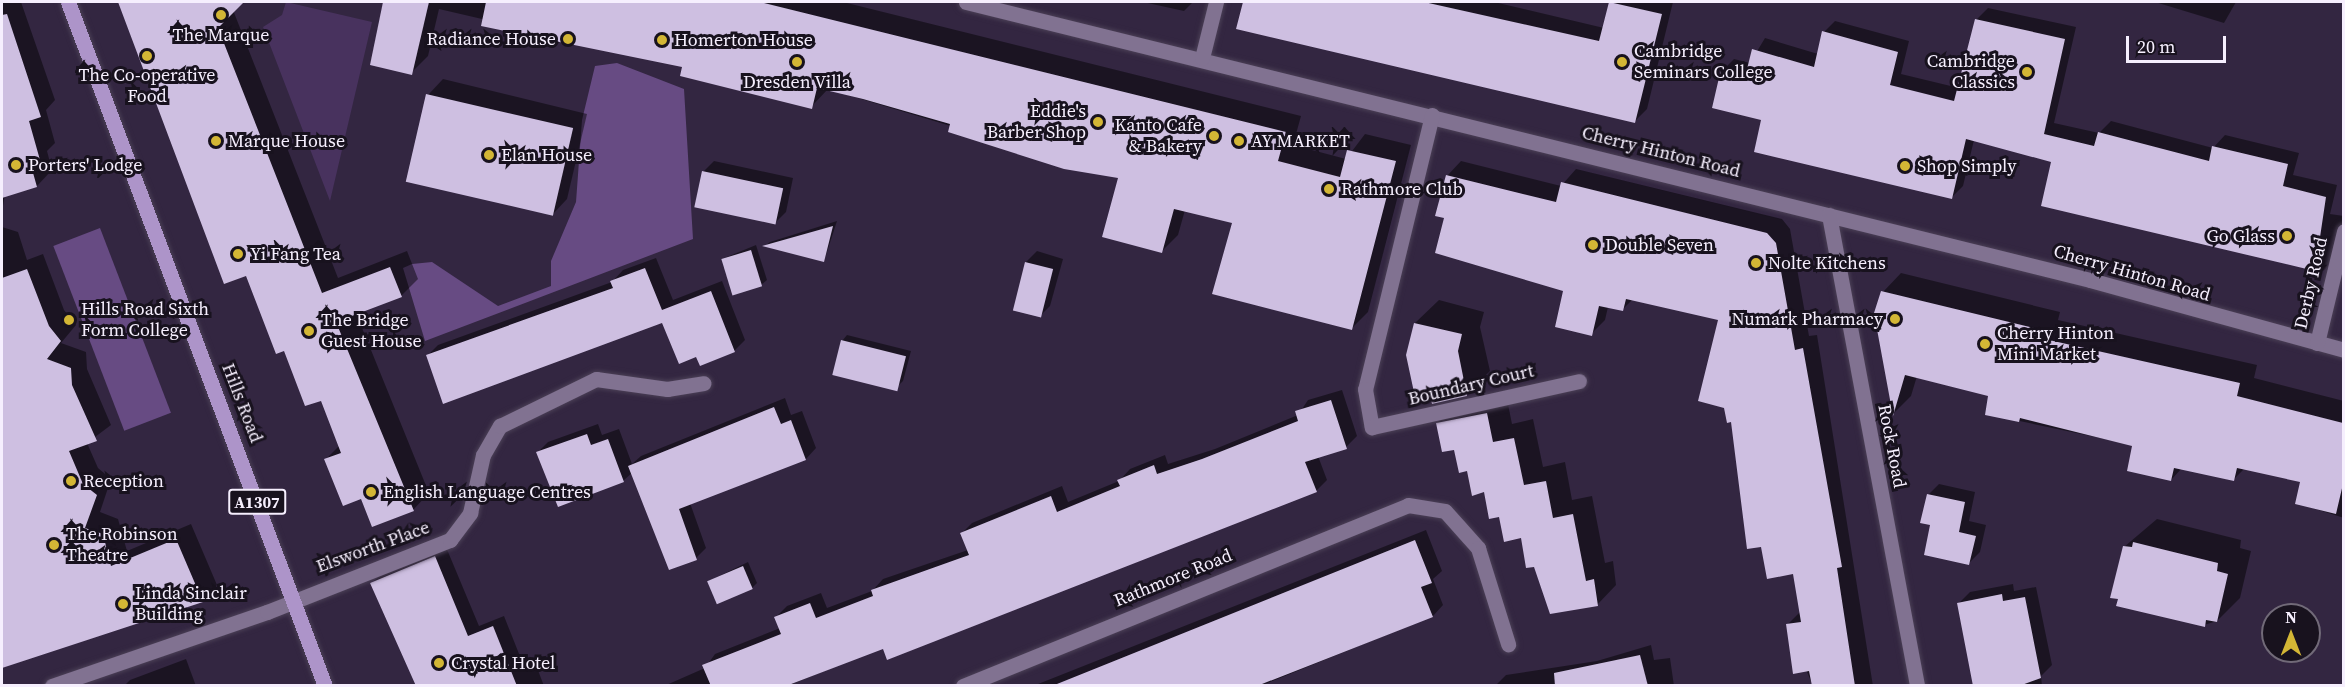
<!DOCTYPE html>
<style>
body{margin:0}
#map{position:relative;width:2345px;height:687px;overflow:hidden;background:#332641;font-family:"Source Serif 4",serif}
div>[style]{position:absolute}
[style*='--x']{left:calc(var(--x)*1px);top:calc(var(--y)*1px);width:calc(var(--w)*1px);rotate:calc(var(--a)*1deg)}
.green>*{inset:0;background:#48325e}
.forest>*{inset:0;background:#674b83;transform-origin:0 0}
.shadow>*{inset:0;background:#0007}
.building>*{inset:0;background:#cebfe1;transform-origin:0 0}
.roads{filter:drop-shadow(0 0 2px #4b4056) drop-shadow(0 0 2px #4b4056)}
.minor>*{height:15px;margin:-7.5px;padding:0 7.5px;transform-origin:7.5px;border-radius:7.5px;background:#817291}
.major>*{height:15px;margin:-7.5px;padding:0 7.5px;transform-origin:7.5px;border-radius:7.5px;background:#ad94c9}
.dots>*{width:16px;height:16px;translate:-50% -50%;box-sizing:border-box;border:3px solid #18121e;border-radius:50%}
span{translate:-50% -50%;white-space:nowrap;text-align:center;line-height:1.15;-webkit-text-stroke:6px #18121e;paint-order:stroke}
.shield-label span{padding:2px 4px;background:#18121e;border:2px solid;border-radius:4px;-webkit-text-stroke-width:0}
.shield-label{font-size:16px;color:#f6effe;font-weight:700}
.poi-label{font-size:18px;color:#f6effe}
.right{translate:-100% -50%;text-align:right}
.left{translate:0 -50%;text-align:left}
.street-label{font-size:18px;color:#f6effe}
.frame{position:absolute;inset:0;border:3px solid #f6effe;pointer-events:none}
.north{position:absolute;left:2261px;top:603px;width:60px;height:60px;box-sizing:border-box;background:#18121e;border:2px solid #716a78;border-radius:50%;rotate:0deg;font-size:16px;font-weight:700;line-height:24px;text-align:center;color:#f6effe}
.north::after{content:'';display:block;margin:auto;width:21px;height:27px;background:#d3b635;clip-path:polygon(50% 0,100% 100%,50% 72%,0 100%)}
.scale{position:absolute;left:2126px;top:36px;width:100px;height:27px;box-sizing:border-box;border:3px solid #f6effe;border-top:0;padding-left:8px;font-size:18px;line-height:21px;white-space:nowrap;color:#f6effe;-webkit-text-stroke:4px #18121e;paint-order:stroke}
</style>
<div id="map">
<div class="green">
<div style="clip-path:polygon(286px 2px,372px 22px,330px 201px,263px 27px,282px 15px)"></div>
</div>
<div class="forest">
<div style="clip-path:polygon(617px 63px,684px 89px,693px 239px,425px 341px,403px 268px,412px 264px,432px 262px,498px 306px,551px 286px,551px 261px,576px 202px,582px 120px,595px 66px)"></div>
<div style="left:100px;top:228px;width:198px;height:50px;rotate:69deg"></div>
</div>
<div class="shadow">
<div style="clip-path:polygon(2px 2px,21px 2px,55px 100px,46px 110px,55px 143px,47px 151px,52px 170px,37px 186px,5px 195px,2px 211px)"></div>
<div style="clip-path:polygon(120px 2px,242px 2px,233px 10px,338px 278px,407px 251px,418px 279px,401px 296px,356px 313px,429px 493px,413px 510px,362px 497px,326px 459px,340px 445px,322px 399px,285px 349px,247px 274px,224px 282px)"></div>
<div style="clip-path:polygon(385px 2px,843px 2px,1301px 116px,1293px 145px,1346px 159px,1365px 134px,1411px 145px,1368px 312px,1352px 328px,1233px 222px,1185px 210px,1178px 235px,1161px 252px,1120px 177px,828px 89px,811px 107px,684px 66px,439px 9px,428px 56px,411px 73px,371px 64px)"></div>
<div style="clip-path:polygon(1143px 2px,1193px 2px,1184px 11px)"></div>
<div style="clip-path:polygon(1245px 2px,1494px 2px,1604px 28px,1610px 2px,1673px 2px,1647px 109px,1635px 121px,1238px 28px)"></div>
<div style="clip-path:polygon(2155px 2px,2236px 2px,2224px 23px)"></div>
<div style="clip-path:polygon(1988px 8px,2076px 27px,2054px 123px,2099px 133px,2111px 121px,2213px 148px,2225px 135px,2299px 153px,2293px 175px,2337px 185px,2330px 214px,2344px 216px,2344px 225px,2335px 259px,2323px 271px,2042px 204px,2053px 161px,1974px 140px,1963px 186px,1951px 198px,1763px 119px,1723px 70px,1734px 59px,1750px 63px,1765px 38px,1818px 54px,1824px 32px,1835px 21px,1909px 41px,1901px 74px,1959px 88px,1976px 20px)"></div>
<div style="clip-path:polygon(443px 79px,587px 114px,567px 199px,552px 215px,428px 95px)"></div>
<div style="clip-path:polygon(714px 161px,793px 178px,786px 212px,775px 223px,703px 172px)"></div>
<div style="clip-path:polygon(1461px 161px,1561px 186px,1576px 169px,1782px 219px,1790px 229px,1809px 336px,1817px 335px,1873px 686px,1813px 686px,1787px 625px,1801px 611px,1795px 573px,1720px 319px,1633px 299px,1622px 310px,1608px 307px,1605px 320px,1591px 334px,1565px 290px,1446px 217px,1447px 176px)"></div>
<div style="clip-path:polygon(837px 221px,824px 261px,765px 246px,770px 242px)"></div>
<div style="clip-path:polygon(2px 227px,18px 232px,27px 260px,43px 254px,64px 310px,76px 325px,61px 343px,86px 352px,87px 369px,111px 425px,87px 443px,98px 468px,111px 479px,100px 512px,118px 519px,127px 551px,191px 524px,217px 585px,202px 601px,2px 666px)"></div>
<div style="clip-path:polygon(756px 245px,767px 280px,761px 285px,722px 259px)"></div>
<div style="clip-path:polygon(1037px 251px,1063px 259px,1050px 306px,1039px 317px,1026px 262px)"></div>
<div style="clip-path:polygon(656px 258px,673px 300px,722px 281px,745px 340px,734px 351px,697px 355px,663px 321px,427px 356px,438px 345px,612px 282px,623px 270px)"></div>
<div style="clip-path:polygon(1901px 273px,2060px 312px,2058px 320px,2257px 365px,2254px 378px,2344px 401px,2344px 518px,2297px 503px,2302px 481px,2245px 468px,2233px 480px,2182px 468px,2171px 480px,2134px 445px,1986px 414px,1990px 394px,1917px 376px,1911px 396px,1894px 413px,1875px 313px,1883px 292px)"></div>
<div style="clip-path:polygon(1439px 300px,1484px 312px,1480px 327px,1490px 371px,1467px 394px,1433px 402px,1415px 323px)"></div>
<div style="clip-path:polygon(847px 335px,911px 351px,903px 381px,898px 386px,842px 341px)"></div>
<div style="clip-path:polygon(1342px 390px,1357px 436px,1346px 447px,1318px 456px,1327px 480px,1316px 491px,888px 659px,884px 647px,787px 686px,664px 686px,705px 668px,715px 654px,780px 628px,776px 617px,787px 606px,821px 593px,827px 608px,872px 591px,883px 579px,968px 550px,961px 534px,972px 523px,1062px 486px,1068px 502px,1119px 481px,1130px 469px,1165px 455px,1168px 464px,1215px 449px,1298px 415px,1308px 400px)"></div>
<div style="clip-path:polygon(1506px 394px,1512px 424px,1533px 419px,1543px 467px,1565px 462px,1572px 500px,1592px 496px,1605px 563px,1613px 561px,1616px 585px,1597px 605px,1500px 515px,1437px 423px,1456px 404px)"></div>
<div style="clip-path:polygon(785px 398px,791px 415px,802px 411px,816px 448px,806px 459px,690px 503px,706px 548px,696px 558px,633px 472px,623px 481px,537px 453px,548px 442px,598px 424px,602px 435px,619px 429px,632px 464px,641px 456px)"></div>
<div style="clip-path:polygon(1939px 484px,1975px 492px,1969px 521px,1986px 525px,1980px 552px,1969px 563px,1932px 524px,1928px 495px)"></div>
<div style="clip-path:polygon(2157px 519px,2241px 540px,2240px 548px,2251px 551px,2240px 598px,2217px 621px,2204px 625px,2124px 547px)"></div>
<div style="clip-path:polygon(1426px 530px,1442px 571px,1433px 579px,1443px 605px,1433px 616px,1260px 686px,1033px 686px)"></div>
<div style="clip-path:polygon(446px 547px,479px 626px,504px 616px,525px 669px,536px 665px,544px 686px,417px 686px,372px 583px,383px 572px)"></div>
<div style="clip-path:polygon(748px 562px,757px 583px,752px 588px,709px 581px)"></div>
<div style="clip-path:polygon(2013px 584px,2014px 591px,2036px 587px,2052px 665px,2041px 676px,2042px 686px,1977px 686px,1959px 603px,1970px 592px)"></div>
<div style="clip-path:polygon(1651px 645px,1654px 660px,1670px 658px,1674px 686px,1495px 686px,1506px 675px,1597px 661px)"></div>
<div style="clip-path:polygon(186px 659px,196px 686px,124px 686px,130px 680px)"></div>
</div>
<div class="building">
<div style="clip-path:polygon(118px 2px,244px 2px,218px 28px,322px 293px,390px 267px,402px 297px,336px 322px,414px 511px,372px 527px,361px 499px,343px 506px,324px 459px,341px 453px,321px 401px,305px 406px,284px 351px,276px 354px,246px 276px,224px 284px)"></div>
<div style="clip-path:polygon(383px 2px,429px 2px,412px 75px,370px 65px)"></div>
<div style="clip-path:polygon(486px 2px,760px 2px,1286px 132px,1278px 161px,1340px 177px,1347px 150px,1396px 161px,1352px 330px,1212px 294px,1232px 223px,1174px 209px,1162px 253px,1102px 237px,1118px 178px,1064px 169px,948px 132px,950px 124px,863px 99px,817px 88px,812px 109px,680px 76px,682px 67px,481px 26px)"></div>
<div style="clip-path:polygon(1243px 2px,1424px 2px,1599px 41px,1609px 2px,1662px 14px,1635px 123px,1236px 29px)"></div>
<div style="clip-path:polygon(7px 14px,41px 117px,29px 121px,40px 160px,30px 162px,37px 187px,2px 198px,2px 15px)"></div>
<div style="clip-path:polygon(1975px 19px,2065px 39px,2044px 134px,2094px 146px,2098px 132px,2209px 161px,2212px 146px,2288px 164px,2283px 186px,2326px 197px,2315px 271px,2041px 206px,2051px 162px,1966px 139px,1952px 199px,1754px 152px,1761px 120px,1712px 108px,1721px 69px,1745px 77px,1752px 49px,1814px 67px,1822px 31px,1898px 52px,1890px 85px,1954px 101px)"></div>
<div style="left:426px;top:94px;width:151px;height:90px;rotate:13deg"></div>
<div style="left:702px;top:171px;width:83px;height:37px;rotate:12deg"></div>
<div style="clip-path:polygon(1446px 175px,1556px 202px,1561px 182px,1767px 233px,1776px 243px,1795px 350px,1803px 348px,1842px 567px,1837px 568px,1855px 686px,1812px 686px,1809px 671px,1793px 674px,1786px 624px,1801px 622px,1793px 574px,1767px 579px,1761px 547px,1747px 549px,1731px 422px,1727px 423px,1724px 408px,1698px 401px,1718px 320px,1626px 299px,1623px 311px,1599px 306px,1592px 336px,1555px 327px,1563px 291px,1435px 253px,1444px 218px,1435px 216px)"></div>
<div style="clip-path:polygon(833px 226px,824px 262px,762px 246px)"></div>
<div style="left:751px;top:250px;width:38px;height:31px;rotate:73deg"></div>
<div style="left:1025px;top:262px;width:29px;height:50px;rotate:14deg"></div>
<div style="clip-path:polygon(645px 268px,662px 310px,711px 291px,735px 352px,700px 366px,696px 357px,679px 364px,662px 323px,443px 404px,426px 355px,613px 288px,610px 281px)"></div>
<div style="clip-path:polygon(27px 269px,49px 326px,61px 341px,47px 359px,71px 368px,72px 385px,97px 441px,69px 451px,83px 484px,97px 495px,85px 528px,103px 534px,111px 566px,176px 539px,203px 602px,2px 668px,2px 278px)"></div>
<div style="clip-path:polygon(1881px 291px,2042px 330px,2040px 338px,2240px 383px,2237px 396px,2343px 423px,2343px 484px,2336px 514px,2295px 504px,2300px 482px,2237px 468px,2234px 481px,2174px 468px,2171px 481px,2127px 471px,2132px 446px,2020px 418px,2019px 422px,1985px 415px,1988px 396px,1905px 375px,1893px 416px,1874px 313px)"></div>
<div style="clip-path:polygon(1414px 323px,1462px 334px,1458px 351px,1467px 396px,1432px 404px,1430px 394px,1415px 397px,1406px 355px)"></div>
<div style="left:841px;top:340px;width:67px;height:36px;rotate:14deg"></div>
<div style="clip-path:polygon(1331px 400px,1347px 449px,1305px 462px,1317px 492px,887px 660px,883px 649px,786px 686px,711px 686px,702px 665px,781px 634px,774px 617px,810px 603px,816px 618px,873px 596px,871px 590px,969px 555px,960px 533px,1051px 496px,1057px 512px,1120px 486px,1117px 480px,1154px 465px,1157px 474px,1202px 459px,1298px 421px,1295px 411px)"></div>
<div style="clip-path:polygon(774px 407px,781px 424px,791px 420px,806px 460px,679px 509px,697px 560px,669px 570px,628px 466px)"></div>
<div style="clip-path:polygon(1487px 413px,1493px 442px,1514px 438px,1524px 485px,1546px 481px,1553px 518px,1573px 514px,1586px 581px,1594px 579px,1598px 606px,1550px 614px,1534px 567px,1526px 568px,1521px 538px,1504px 542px,1499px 517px,1489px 519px,1484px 492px,1472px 496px,1467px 471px,1459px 473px,1454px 450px,1442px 452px,1436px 423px)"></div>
<div style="clip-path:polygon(587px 434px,591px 445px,608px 439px,624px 482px,558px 507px,536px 452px)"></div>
<div style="clip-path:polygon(1927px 494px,1965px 502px,1959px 532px,1976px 536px,1969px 565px,1924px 555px,1930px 525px,1920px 523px)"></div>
<div style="clip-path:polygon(1415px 540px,1432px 583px,1421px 587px,1433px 617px,1257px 686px,1052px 686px)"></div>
<div style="clip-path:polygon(2133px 542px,2218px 563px,2217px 571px,2228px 574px,2217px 622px,2206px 620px,2205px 627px,2116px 606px,2118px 599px,2110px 598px,2123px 546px,2132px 547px)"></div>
<div style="clip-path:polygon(435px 556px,468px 636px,493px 626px,517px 686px,416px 686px,370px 583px)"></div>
<div style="left:743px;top:566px;width:25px;height:39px;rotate:67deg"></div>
<div style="clip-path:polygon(2002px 594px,2003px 601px,2025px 597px,2041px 678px,2019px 686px,1973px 686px,1957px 603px)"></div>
<div style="clip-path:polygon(1640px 655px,1648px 686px,1555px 686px,1554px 673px)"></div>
</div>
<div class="roads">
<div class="minor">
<div style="--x:966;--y:2;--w:1158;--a:13.89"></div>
<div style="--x:2090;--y:280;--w:263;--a:15.4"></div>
<div style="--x:1202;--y:58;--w:58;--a:-76"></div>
<div style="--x:1432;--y:115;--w:282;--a:103.7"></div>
<div style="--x:1365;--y:389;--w:39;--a:80"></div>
<div style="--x:1372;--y:427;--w:212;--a:-12.5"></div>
<div style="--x:1829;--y:215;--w:479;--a:79.4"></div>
<div style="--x:2317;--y:343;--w:115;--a:-76.4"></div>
<div style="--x:52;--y:686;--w:227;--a:-19"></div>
<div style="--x:267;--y:612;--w:197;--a:-21.5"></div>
<div style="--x:450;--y:540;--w:34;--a:-53"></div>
<div style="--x:470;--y:513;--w:59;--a:-77.4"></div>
<div style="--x:483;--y:455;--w:34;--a:-60"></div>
<div style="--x:500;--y:426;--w:107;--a:-26.1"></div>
<div style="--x:596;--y:379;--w:72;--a:8"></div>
<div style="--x:667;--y:389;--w:37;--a:-9"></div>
<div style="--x:963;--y:686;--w:480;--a:-22.1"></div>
<div style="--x:1408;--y:505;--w:37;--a:9"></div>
<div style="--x:1445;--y:511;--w:50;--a:48.3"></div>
<div style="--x:1478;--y:548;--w:101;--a:72.6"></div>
</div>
<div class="major">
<div style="--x:68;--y:2;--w:731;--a:69.41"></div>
</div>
</div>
<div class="dots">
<div style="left:221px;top:15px;background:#d3b635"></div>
<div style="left:568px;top:39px;background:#d3b635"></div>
<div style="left:662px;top:40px;background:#d3b635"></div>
<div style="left:147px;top:56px;background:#d3b635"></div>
<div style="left:797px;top:62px;background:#d3b635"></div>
<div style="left:1622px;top:62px;background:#d3b635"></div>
<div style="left:2027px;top:72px;background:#d3b635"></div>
<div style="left:1098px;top:122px;background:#d3b635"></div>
<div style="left:1214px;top:136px;background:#d3b635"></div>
<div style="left:216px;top:141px;background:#d3b635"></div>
<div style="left:1239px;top:141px;background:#d3b635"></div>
<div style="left:489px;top:155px;background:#d3b635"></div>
<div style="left:16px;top:165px;background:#d3b635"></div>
<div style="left:1905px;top:166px;background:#d3b635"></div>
<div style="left:1329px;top:189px;background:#d3b635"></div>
<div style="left:2287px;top:236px;background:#d3b635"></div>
<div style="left:1593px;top:245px;background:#d3b635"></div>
<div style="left:238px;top:254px;background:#d3b635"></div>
<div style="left:1756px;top:263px;background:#d3b635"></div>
<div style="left:1895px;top:319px;background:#d3b635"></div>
<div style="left:69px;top:320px;background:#d3b635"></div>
<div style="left:309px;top:331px;background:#d3b635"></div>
<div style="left:1985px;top:344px;background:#d3b635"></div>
<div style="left:71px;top:481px;background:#d3b635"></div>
<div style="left:371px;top:492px;background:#d3b635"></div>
<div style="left:54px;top:545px;background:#d3b635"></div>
<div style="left:123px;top:604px;background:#d3b635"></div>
<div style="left:439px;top:663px;background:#d3b635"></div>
</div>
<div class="shield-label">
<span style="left:257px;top:502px">A1307</span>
</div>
<div class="poi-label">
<span style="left:221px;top:35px">The Marque</span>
<span class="right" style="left:556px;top:39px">Radiance House</span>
<span class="left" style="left:674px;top:40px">Homerton House</span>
<span class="left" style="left:1634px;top:62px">Cambridge<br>Seminars College</span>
<span class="right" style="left:2015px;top:72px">Cambridge<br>Classics</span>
<span style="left:147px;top:86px">The Co-operative<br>Food</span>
<span style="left:797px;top:82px">Dresden Villa</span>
<span class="right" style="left:1086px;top:122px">Eddie's<br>Barber Shop</span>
<span class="right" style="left:1202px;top:136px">Kanto Cafe<br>&amp; Bakery</span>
<span class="left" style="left:228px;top:141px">Marque House</span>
<span class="left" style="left:1251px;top:141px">AY MARKET</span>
<span class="left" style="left:501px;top:155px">Elan House</span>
<span class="left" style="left:28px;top:165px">Porters' Lodge</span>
<span class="left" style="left:1917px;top:166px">Shop Simply</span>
<span class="left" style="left:1341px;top:189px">Rathmore Club</span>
<span class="right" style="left:2275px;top:236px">Go Glass</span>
<span class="left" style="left:1605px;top:245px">Double Seven</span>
<span class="left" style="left:250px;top:254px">Yi Fang Tea</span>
<span class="left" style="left:1768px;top:263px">Nolte Kitchens</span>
<span class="left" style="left:81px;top:320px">Hills Road Sixth<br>Form College</span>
<span class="right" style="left:1883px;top:319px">Numark Pharmacy</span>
<span class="left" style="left:321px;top:331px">The Bridge<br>Guest House</span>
<span class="left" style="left:1997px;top:344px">Cherry Hinton<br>Mini Market</span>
<span class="left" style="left:83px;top:481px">Reception</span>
<span class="left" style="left:383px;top:492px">English Language Centres</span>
<span class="left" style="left:66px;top:545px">The Robinson<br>Theatre</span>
<span class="left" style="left:135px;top:604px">Linda Sinclair<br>Building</span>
<span class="left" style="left:451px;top:663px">Crystal Hotel</span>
</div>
<div class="street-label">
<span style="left:1661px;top:152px;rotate:14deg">Cherry Hinton Road</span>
<span style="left:2132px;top:273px;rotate:16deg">Cherry Hinton Road</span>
<span style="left:2311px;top:283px;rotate:-77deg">Derby Road</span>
<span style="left:1471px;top:385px;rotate:-13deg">Boundary Court</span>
<span style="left:242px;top:403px;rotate:69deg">Hills Road</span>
<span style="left:1892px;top:446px;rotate:79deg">Rock Road</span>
<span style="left:373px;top:547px;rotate:-20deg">Elsworth Place</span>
<span style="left:1173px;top:578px;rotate:-22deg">Rathmore Road</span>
</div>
<div class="frame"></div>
<div class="north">N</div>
<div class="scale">20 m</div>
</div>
